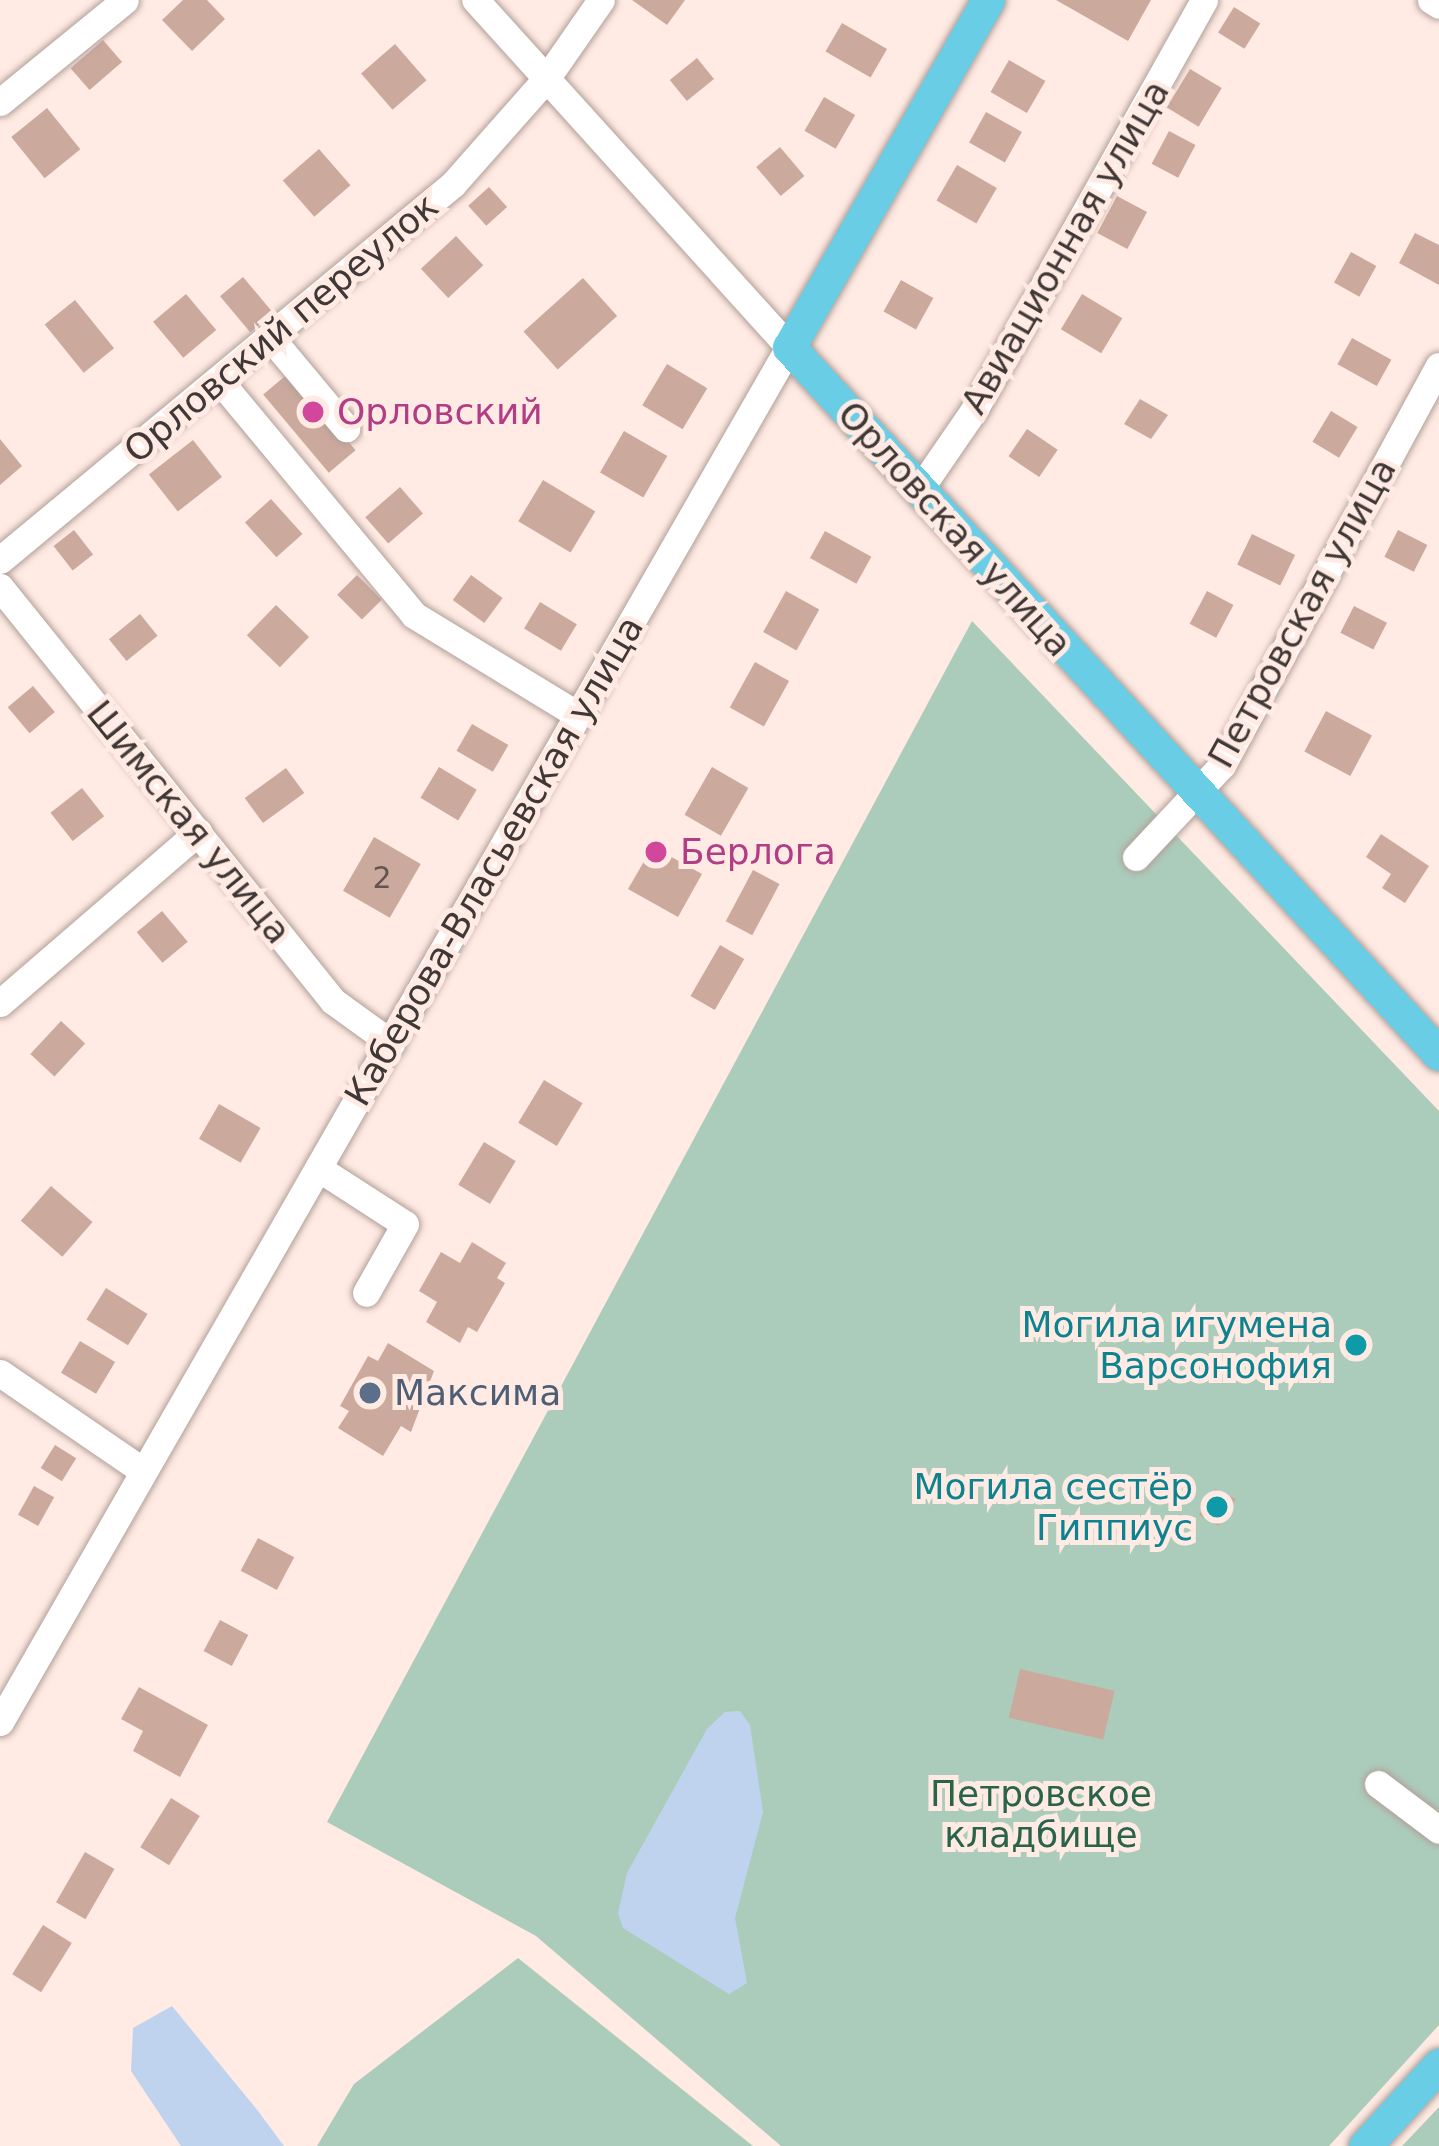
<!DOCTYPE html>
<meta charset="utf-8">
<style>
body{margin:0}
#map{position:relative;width:1439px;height:2146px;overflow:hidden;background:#ffebe4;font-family:"DejaVu Sans",sans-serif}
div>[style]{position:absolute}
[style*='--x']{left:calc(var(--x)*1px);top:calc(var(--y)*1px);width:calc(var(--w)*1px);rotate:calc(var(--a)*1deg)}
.green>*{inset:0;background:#acccbb}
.water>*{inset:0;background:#bfd3ef}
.building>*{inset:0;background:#cca99d;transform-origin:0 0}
.roads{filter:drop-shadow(0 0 3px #b2a099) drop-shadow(0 0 3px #b2a099)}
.minor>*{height:27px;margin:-13.5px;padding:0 13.5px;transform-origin:13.5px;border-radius:13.5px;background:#fff}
.major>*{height:33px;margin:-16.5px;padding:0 16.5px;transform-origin:16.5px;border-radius:16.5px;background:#69cde6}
.dots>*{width:33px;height:33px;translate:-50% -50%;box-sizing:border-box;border:6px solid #ffebe4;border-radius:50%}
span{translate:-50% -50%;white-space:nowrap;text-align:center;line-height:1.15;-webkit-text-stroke:10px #ffebe4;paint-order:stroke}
.number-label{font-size:30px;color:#635450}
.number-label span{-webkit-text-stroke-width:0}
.street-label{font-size:36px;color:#403836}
.hotel-label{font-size:36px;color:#b23c85}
.left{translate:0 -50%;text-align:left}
.culture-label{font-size:36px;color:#0d838f}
.right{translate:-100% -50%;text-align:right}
.service-label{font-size:36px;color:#4e5e75}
.park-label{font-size:36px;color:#296349}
</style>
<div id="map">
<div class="green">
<div style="clip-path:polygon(972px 621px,1439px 1111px,1439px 2025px,1329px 2146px,781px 2146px,536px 1936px,327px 1822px)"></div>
<div style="clip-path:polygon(518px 1958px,753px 2146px,317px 2146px,354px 2084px)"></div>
<div style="clip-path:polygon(1439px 2107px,1439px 2146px,1402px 2146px)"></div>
</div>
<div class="water">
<div style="clip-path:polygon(740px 1711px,750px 1725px,763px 1812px,735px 1918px,747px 1983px,729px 1994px,623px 1928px,618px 1913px,627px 1873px,707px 1729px,725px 1712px)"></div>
<div style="clip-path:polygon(172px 2006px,258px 2111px,284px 2146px,181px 2146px,131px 2071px,133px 2028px)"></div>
</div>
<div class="building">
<div style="clip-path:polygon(183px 0,207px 0,225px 19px,192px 51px,162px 20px)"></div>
<div style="clip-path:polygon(632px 0,685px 0,667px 25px)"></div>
<div style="clip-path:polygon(1056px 0,1151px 0,1128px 41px)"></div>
<div style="left:1234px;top:7px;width:31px;height:30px;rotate:32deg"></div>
<div style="left:842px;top:23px;width:52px;height:33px;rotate:30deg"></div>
<div style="left:103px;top:40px;width:29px;height:43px;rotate:49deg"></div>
<div style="left:395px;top:44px;width:48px;height:45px;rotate:49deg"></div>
<div style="left:697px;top:58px;width:27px;height:35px;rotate:51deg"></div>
<div style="left:1009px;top:60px;width:42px;height:37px;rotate:30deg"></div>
<div style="left:1190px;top:69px;width:37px;height:45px;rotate:31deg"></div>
<div style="left:824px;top:97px;width:36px;height:39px;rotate:30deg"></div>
<div style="left:47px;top:108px;width:53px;height:46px;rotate:51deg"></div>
<div style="left:986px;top:112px;width:41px;height:35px;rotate:29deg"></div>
<div style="left:1169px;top:131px;width:30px;height:37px;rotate:28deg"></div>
<div style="left:780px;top:147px;width:38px;height:31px;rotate:50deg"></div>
<div style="left:319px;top:149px;width:48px;height:48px;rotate:49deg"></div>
<div style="left:957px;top:165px;width:46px;height:41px;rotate:30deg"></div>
<div style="left:489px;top:187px;width:27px;height:28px;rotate:48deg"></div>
<div style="left:1117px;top:196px;width:34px;height:42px;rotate:28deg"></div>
<div style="clip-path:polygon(1415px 233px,1439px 245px,1439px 285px,1399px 263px)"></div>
<div style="left:456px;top:236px;width:40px;height:48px;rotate:47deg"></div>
<div style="left:1351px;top:252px;width:29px;height:35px;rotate:29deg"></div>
<div style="left:243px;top:277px;width:47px;height:30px;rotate:50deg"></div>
<div style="left:583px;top:278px;width:51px;height:80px;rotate:48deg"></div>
<div style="left:901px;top:280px;width:37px;height:36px;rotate:29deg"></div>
<div style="left:186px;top:294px;width:47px;height:43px;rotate:50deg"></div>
<div style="left:1082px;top:294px;width:47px;height:41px;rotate:31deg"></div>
<div style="left:75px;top:300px;width:62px;height:39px;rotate:51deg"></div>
<div style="left:1352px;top:338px;width:45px;height:30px;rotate:29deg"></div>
<div style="left:667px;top:364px;width:47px;height:48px;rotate:31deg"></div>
<div style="left:290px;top:372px;width:102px;height:35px;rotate:50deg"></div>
<div style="clip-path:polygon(1140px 399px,1168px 415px,1151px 439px,1124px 424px)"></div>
<div style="left:1331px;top:411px;width:31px;height:36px;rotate:31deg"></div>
<div style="left:1027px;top:429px;width:37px;height:33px;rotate:34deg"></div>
<div style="left:624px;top:431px;width:50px;height:48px;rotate:30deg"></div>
<div style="clip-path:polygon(0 439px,22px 466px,0 485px)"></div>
<div style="left:193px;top:440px;width:47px;height:56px;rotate:52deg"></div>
<div style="left:543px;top:480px;width:61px;height:48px;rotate:31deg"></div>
<div style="left:400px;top:487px;width:35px;height:46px;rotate:49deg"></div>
<div style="left:271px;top:499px;width:47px;height:35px;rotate:48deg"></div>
<div style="left:74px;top:530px;width:31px;height:26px;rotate:52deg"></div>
<div style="left:1398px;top:530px;width:33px;height:30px;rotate:27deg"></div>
<div style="left:825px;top:531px;width:53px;height:31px;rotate:29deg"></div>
<div style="left:1252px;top:534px;width:48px;height:34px;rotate:26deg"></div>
<div style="left:357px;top:575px;width:35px;height:28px;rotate:45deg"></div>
<div style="left:471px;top:575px;width:39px;height:31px;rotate:36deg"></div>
<div style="left:786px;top:591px;width:38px;height:47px;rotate:29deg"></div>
<div style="left:1207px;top:591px;width:30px;height:37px;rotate:28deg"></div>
<div style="left:540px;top:602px;width:43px;height:31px;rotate:31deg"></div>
<div style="left:276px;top:605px;width:46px;height:42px;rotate:44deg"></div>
<div style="left:1354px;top:606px;width:37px;height:30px;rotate:27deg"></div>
<div style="left:140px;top:614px;width:28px;height:40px;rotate:51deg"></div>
<div style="left:755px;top:662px;width:39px;height:52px;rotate:29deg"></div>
<div style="left:33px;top:686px;width:34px;height:33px;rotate:50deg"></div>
<div style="left:1326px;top:711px;width:52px;height:46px;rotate:28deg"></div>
<div style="left:472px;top:724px;width:42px;height:31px;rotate:30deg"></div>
<div style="left:439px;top:767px;width:44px;height:36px;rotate:31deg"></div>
<div style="left:712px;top:767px;width:42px;height:55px;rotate:30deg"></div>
<div style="left:286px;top:768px;width:31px;height:51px;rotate:54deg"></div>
<div style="left:82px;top:788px;width:36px;height:40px;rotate:52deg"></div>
<div style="clip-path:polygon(1381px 834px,1429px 866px,1405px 903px,1382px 888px,1391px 874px,1366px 857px)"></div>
<div style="left:374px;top:837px;width:54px;height:62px;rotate:30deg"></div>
<div style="clip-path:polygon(659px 850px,702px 874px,678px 917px,628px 889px,650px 851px)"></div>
<div style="left:753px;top:870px;width:30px;height:58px;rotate:28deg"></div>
<div style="left:162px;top:911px;width:40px;height:33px;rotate:50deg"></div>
<div style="left:720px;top:945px;width:28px;height:59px;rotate:30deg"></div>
<div style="left:61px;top:1021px;width:33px;height:45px;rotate:43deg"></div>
<div style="left:544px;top:1080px;width:45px;height:50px;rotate:31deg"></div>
<div style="left:219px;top:1104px;width:48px;height:40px;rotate:30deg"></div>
<div style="left:484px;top:1142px;width:37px;height:50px;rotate:31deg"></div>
<div style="left:51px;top:1186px;width:55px;height:46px;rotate:41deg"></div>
<div style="clip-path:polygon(472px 1242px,506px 1263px,497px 1278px,505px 1283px,477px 1332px,468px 1327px,460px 1343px,426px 1322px,437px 1302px,419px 1291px,441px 1252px,460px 1263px)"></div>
<div style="left:106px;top:1288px;width:49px;height:37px;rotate:32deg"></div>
<div style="left:1357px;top:1332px;width:14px;height:23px;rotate:34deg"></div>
<div style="left:80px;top:1341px;width:41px;height:37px;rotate:31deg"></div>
<div style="clip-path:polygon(388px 1343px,434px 1371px,411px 1432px,401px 1426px,383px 1456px,338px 1428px,349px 1411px,340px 1406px,368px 1356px,378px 1361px)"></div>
<div style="left:55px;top:1445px;width:25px;height:27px;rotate:32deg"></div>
<div style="left:34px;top:1486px;width:23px;height:33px;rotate:29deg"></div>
<div style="clip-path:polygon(1215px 1489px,1236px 1499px,1218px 1526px,1199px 1515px)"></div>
<div style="left:258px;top:1538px;width:41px;height:37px;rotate:28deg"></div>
<div style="left:220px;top:1620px;width:32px;height:35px;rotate:28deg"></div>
<div style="left:1020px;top:1669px;width:97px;height:50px;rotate:13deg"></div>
<div style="clip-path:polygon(139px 1687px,208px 1725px,180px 1777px,133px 1751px,143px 1731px,121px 1719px)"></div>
<div style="left:171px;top:1798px;width:34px;height:58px;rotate:32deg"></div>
<div style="left:85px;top:1852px;width:34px;height:58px;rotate:30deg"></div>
<div style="left:43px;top:1925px;width:34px;height:58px;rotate:32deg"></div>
</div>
<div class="roads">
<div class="minor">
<div style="--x:1431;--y:0;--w:9;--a:32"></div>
<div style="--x:0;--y:102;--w:161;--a:-39.2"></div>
<div style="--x:270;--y:337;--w:119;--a:50.1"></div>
<div style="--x:219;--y:380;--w:305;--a:50.3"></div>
<div style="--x:414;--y:615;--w:192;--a:31.4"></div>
<div style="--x:919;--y:490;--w:97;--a:-55.5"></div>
<div style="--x:974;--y:410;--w:470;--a:-60.7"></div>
<div style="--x:0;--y:560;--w:589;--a:-39.69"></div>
<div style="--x:453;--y:184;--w:140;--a:-48.5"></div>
<div style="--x:546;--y:79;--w:96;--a:-55.2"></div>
<div style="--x:0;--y:587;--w:531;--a:51.19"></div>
<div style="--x:333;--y:1001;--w:72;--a:35.9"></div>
<div style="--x:1136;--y:857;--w:126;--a:-46.9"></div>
<div style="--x:1222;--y:765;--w:454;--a:-61.5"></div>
<div style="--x:0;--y:1003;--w:262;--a:-40.8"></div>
<div style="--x:318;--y:1168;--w:103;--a:32.8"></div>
<div style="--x:405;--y:1224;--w:79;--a:119.5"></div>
<div style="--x:0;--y:1373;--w:173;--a:34.4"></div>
<div style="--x:0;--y:1722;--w:1585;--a:-60.15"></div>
<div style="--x:789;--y:347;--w:468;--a:-132.1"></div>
<div style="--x:1378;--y:1784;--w:76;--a:37"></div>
</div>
<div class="major">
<div style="--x:988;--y:0;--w:400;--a:119.8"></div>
<div style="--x:789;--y:347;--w:960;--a:47.41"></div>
<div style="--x:1365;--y:2146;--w:110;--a:-47.6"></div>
</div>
</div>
<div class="dots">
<div style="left:313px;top:412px;background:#d1479c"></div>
<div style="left:656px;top:852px;background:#d1479c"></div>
<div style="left:1356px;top:1345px;background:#0f9aa8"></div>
<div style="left:370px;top:1393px;background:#5c6f8a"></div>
<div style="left:1217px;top:1507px;background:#0f9aa8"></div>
</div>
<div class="number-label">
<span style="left:382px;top:878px">2</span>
</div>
<div class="street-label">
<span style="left:1065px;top:247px;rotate:-60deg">Авиационная улица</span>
<span style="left:281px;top:328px;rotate:-40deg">Орловский переулок</span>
<span style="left:955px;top:529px;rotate:48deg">Орловская улица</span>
<span style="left:1302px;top:613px;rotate:-61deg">Петровская улица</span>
<span style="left:189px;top:822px;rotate:51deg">Шимская улица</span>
<span style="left:494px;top:861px;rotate:-60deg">Каберова-Власьевская улица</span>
</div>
<div class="hotel-label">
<span class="left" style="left:337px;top:412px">Орловский</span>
<span class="left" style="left:680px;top:852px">Берлога</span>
</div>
<div class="culture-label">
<span class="right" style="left:1332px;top:1345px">Могила игумена<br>Варсонофия</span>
<span class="right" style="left:1193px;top:1507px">Могила сестёр<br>Гиппиус</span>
</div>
<div class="service-label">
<span class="left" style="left:394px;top:1393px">Максима</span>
</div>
<div class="park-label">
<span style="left:1041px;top:1814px">Петровское<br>кладбище</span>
</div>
</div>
